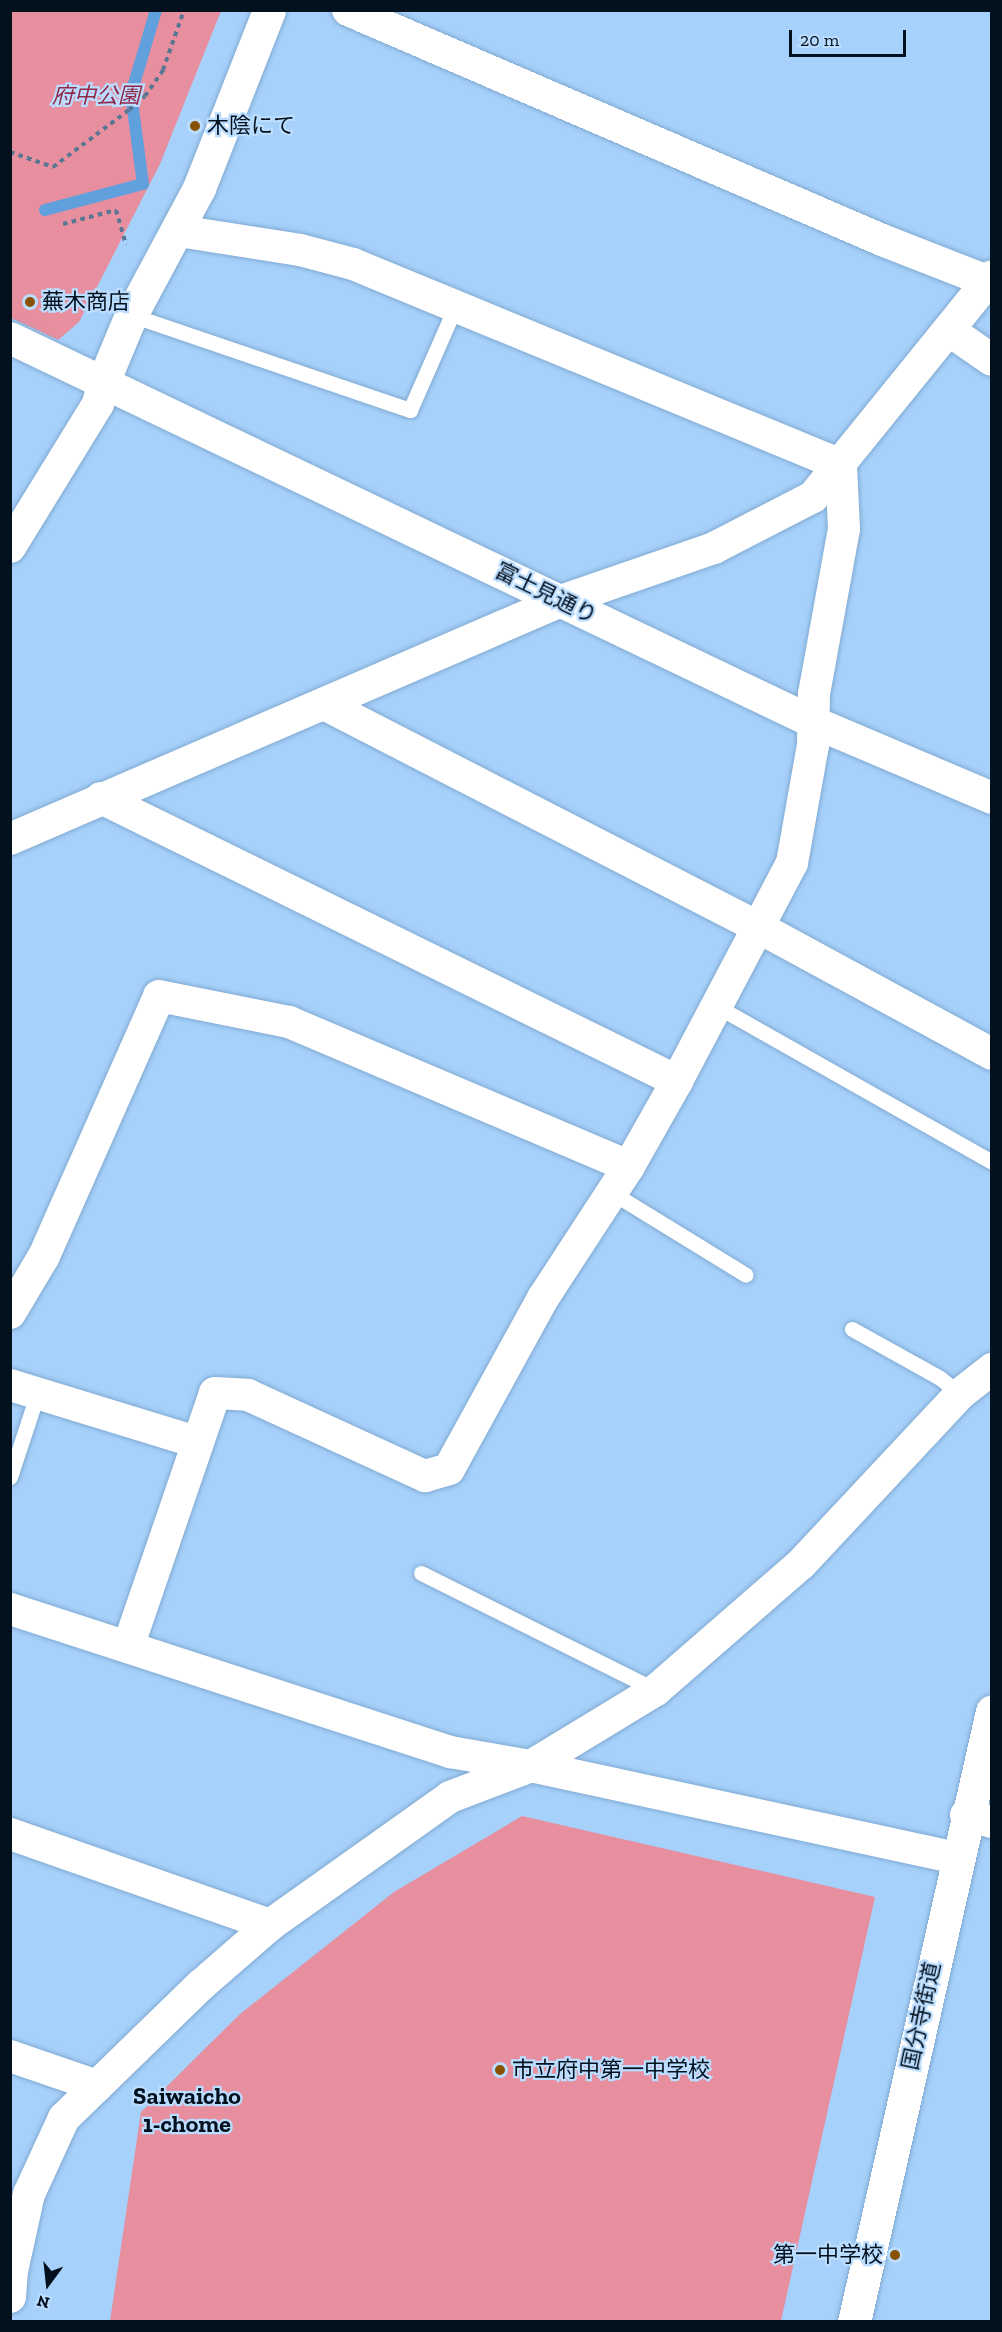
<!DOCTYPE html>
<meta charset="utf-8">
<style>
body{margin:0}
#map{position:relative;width:1002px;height:2332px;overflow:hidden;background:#a6d1fa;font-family:"Zilla Slab","Noto Sans JP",serif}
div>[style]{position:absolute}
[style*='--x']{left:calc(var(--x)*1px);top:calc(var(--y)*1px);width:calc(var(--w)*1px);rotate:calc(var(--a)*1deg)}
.green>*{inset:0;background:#e78e9f}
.stream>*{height:12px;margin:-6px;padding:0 6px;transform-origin:6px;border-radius:6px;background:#5fa0dd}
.path>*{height:4px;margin-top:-2px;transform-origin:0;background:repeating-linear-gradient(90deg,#597692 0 4.5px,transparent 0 9px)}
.roads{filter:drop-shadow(0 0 2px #81aad2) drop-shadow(0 0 2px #81aad2)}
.service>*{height:15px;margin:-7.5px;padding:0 7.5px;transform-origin:7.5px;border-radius:7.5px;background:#fff}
.minor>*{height:32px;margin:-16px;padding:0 16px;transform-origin:16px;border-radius:16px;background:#fff}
.tertiary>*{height:33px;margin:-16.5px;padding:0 16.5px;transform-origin:16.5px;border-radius:16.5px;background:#fff}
.secondary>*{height:33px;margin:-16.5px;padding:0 16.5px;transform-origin:16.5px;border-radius:16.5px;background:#fff}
.dots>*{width:16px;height:16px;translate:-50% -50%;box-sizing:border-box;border:3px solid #bdf;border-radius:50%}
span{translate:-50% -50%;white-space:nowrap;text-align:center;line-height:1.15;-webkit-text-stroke:4.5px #bdf;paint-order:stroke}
.park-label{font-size:22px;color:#922847;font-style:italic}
.poi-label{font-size:22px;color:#03101e}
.left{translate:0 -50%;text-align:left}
.right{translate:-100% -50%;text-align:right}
.street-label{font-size:22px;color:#03101e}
.neighbourhood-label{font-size:24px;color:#03101e;font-weight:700}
.frame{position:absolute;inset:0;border:12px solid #03101e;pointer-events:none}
.north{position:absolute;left:18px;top:2254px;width:60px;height:60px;-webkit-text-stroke:4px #bdf;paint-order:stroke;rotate:195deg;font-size:16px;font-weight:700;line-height:24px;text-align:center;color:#03101e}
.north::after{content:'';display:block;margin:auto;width:21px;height:27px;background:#03101e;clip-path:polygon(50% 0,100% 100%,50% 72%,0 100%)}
.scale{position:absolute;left:789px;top:30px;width:117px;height:27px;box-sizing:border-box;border:3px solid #03101e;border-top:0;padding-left:8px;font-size:18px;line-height:21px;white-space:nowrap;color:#03101e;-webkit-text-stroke:4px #bdf;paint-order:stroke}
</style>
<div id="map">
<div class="green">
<div style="clip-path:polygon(11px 10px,221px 11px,160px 164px,79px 322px,58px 340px,11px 318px)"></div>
<div style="clip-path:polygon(522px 1816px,875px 1897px,781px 2321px,110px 2321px,141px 2112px,240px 2014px,394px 1892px)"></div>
</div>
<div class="stream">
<div style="--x:45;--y:210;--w:101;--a:-14.9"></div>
<div style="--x:143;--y:184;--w:91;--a:-97.6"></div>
<div style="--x:131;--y:94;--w:88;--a:-73.4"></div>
</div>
<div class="path">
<div style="--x:10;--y:152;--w:46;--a:19.2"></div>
<div style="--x:53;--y:167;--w:95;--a:-36.9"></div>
<div style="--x:129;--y:110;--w:21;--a:-41"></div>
<div style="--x:145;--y:96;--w:32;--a:-55"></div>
<div style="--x:163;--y:70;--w:64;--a:-70.7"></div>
<div style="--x:63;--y:224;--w:55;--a:-14.8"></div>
<div style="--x:116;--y:210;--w:36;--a:74"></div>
</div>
<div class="roads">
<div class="service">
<div style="--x:131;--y:315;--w:295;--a:18.8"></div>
<div style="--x:410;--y:410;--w:115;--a:-66.3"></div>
<div style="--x:718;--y:1007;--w:315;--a:29.5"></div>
<div style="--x:611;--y:1192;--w:158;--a:31.6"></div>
<div style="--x:852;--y:1329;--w:101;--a:29.1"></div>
<div style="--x:940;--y:1378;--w:26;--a:39"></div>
<div style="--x:10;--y:1477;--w:86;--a:-71.8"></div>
<div style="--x:421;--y:1573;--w:263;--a:26.5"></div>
</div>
<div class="minor">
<div style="--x:348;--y:10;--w:581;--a:23.3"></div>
<div style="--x:882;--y:240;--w:113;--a:21.3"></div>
<div style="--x:179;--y:231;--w:122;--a:8.9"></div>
<div style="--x:300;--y:250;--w:55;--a:14.8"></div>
<div style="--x:353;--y:264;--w:528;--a:22.39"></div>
<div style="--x:950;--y:331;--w:51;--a:34.6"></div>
<div style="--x:10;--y:338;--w:890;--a:25.56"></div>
<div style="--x:813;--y:722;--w:194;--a:23"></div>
<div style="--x:10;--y:547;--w:168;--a:-58.4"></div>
<div style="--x:98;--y:404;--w:23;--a:-77"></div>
<div style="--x:324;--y:704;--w:488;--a:27.2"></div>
<div style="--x:758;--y:927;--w:266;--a:28.5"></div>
<div style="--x:101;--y:798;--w:642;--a:26.17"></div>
<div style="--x:10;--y:839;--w:600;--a:-23.36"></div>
<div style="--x:561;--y:601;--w:162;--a:-19.1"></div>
<div style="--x:714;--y:548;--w:111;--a:-27.3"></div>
<div style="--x:813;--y:497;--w:284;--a:-51"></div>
<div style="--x:10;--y:1313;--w:66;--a:-59.2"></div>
<div style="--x:44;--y:1256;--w:284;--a:-66.1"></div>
<div style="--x:159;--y:996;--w:133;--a:11.3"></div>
<div style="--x:289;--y:1022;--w:369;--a:23"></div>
<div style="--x:10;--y:1385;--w:195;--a:17"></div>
<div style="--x:10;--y:1609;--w:463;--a:18"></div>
<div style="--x:450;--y:1752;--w:82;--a:9.8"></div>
<div style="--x:531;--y:1766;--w:435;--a:12.2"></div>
<div style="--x:128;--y:1647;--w:268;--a:-71.1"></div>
<div style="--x:215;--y:1393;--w:33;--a:3"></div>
<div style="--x:248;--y:1395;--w:195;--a:24.6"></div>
<div style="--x:425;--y:1476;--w:25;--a:-16"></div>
<div style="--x:449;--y:1469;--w:195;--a:-61.2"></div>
<div style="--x:543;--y:1298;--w:158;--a:-56.9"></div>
<div style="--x:629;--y:1166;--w:98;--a:-60.5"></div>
<div style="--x:677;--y:1081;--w:246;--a:-62.2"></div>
<div style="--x:792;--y:863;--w:120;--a:-79.9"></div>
<div style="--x:813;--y:745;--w:51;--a:-88.9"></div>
<div style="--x:814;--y:694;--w:168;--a:-79.7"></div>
<div style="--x:844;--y:529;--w:64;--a:-92.7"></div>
<div style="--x:966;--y:1815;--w:27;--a:15"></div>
<div style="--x:10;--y:1834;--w:275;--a:19.3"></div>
<div style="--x:10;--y:2056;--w:92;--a:19"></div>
<div style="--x:10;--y:2297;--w:26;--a:-86"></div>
<div style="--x:12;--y:2271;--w:79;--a:-77.6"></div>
<div style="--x:29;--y:2194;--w:84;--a:-65.3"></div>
<div style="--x:64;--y:2118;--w:191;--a:-44.2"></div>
<div style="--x:201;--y:1985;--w:91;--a:-41"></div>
<div style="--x:270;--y:1925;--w:221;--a:-35.4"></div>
<div style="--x:450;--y:1797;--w:87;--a:-20.9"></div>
<div style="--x:531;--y:1766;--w:146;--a:-31.3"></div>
<div style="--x:656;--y:1690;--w:192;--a:-41"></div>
<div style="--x:801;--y:1564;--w:233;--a:-46.9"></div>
<div style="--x:960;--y:1394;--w:41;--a:-38"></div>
</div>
<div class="tertiary">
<div style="--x:103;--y:382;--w:73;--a:-67.3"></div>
<div style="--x:131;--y:315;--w:144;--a:-61.8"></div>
<div style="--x:199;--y:188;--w:191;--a:-68.5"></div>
</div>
<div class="secondary">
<div style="--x:854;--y:2322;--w:626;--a:-77.27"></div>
</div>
</div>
<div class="dots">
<div style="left:195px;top:126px;background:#885200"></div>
<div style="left:30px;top:302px;background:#885200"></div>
<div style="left:500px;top:2070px;background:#885200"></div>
<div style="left:895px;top:2255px;background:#885200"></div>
</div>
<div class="park-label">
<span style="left:96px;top:96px">府中公園</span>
</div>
<div class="poi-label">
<span class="left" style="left:207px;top:126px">木陰にて</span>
<span class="left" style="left:42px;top:302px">蕪木商店</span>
<span class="left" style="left:512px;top:2070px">市立府中第一中学校</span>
<span class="right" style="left:883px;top:2255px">第一中学校</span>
</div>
<div class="street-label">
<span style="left:546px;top:593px;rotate:26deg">富士見通り</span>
<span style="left:921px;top:2016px;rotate:-78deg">国分寺街道</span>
</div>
<div class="neighbourhood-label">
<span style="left:187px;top:2110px">Saiwaicho<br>1-chome</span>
</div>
<div class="frame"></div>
<div class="north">N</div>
<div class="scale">20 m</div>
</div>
